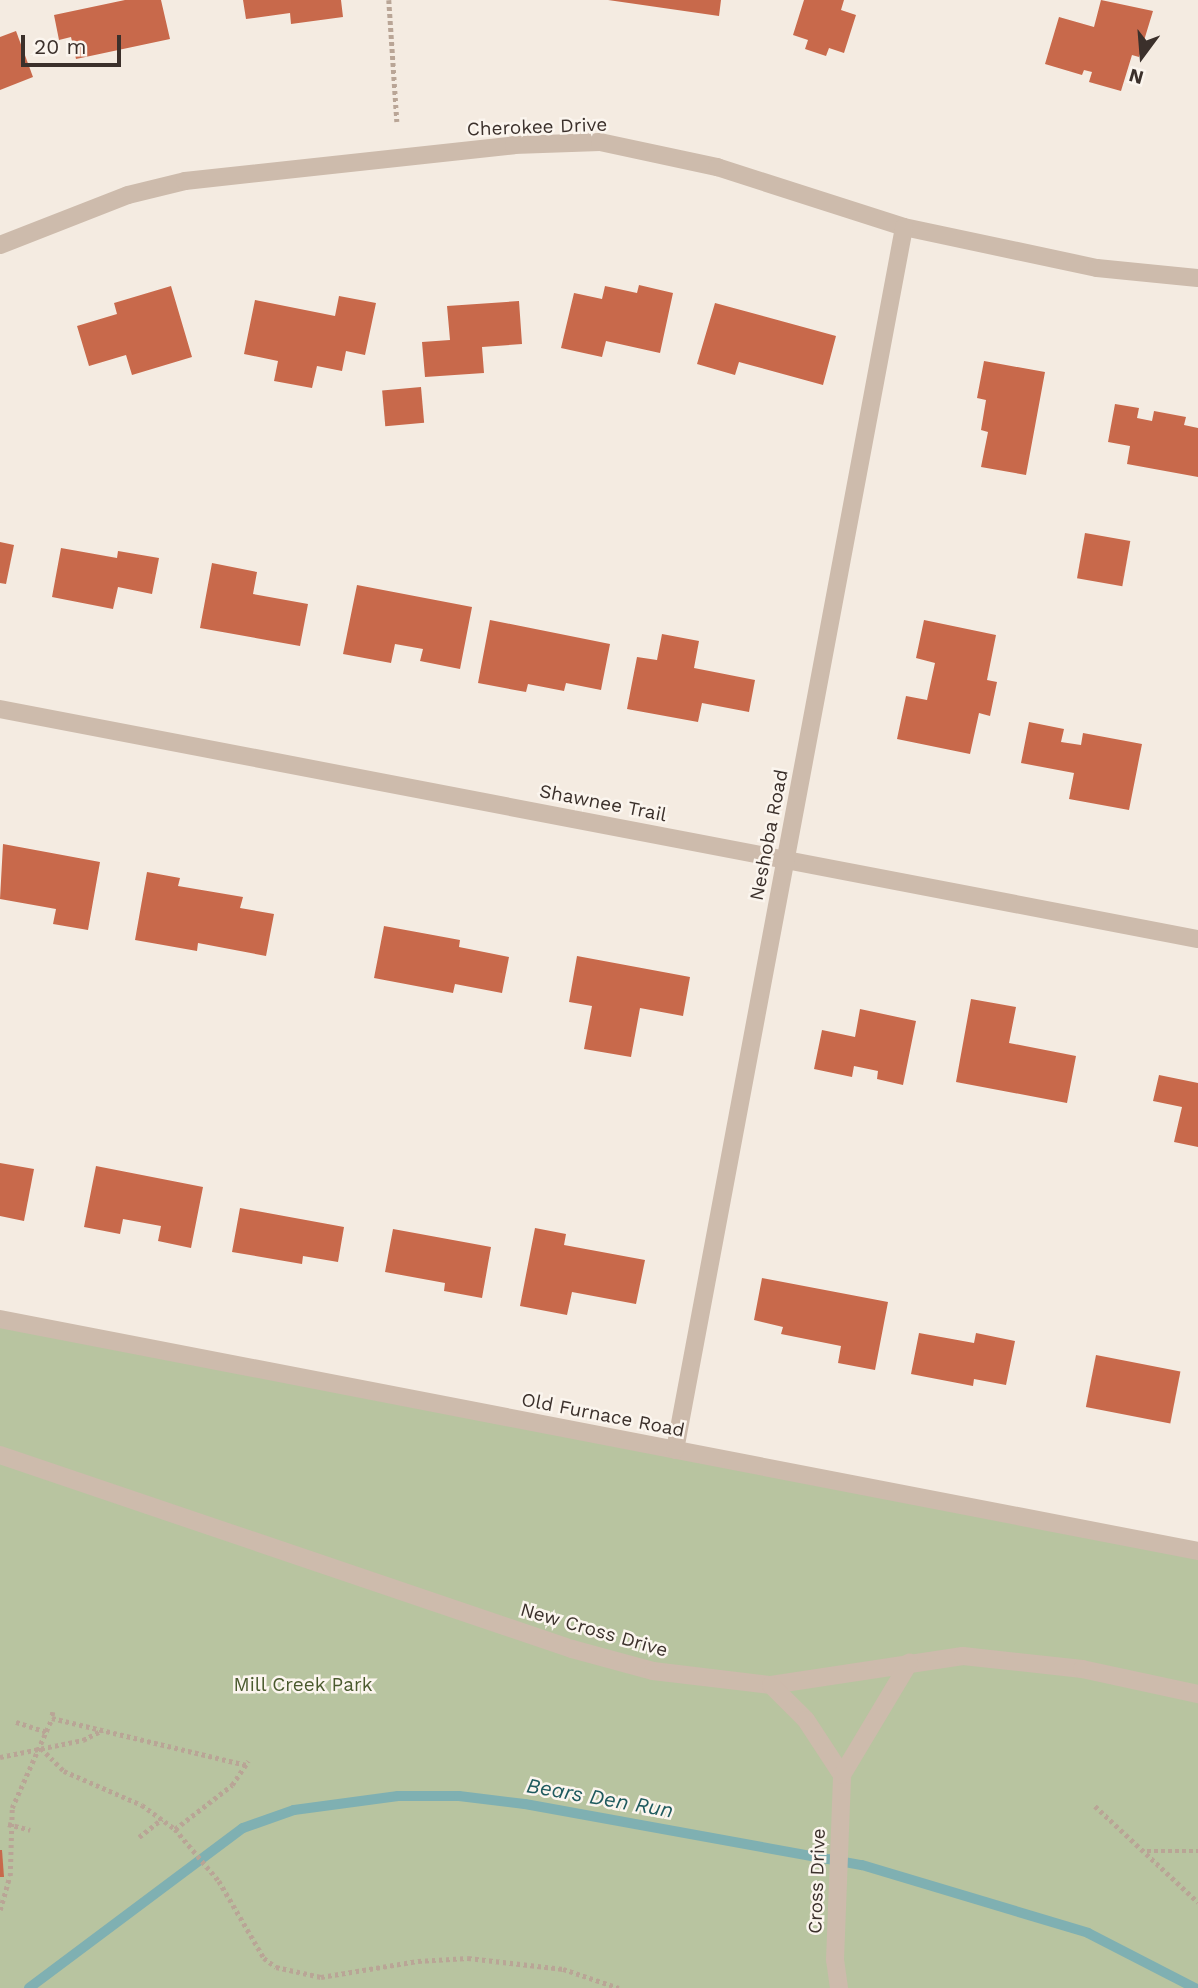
<!DOCTYPE html>
<style>
body{margin:0}
#map{position:relative;width:1198px;height:1988px;overflow:hidden;background:#f4ebe1;font-family:"Work Sans",sans-serif}
div>[style]{position:absolute}
[style*='--x']{left:calc(var(--x)*1px);top:calc(var(--y)*1px);width:calc(var(--w)*1px);rotate:calc(var(--a)*1deg)}
.green>*{inset:0;background:#b8c4a0}
.stream>*{height:10px;margin:-5px;padding:0 5px;transform-origin:5px;border-radius:5px;background:#7fb0b2}
.building>*{inset:0;background:#c8694b;transform-origin:0 0}
.path>*{height:4.5px;margin-top:-2.25px;transform-origin:0;background:repeating-linear-gradient(90deg,#b9a596 0 3.5px,transparent 0 7px)}
.minor>*{height:18px;margin:-9px;padding:0 9px;transform-origin:9px;border-radius:9px;background:#cdbbac}
span{translate:-50% -50%;white-space:nowrap;text-align:center;line-height:1.15;-webkit-text-stroke:5px #fbf5ee;paint-order:stroke}
.street-label{font-size:19px;color:#3b302b}
.park-label{font-size:19px;color:#4a5a2e}
.water-label{font-size:21px;color:#1f5a5e;font-style:italic}
.north{position:absolute;left:1107px;top:21px;width:70px;height:70px;-webkit-text-stroke:5px #fbf5ee;paint-order:stroke;rotate:196deg;font-size:19px;font-weight:700;line-height:28px;text-align:center;color:#3b302b}
.north::after{content:'';display:block;margin:auto;width:24px;height:32px;background:#3b302b;clip-path:polygon(50% 0,100% 100%,50% 72%,0 100%)}
.scale{position:absolute;left:21px;top:35px;width:100px;height:32px;box-sizing:border-box;border:4px solid #3b302b;border-top:0;padding-left:9px;font-size:21px;line-height:24px;white-space:nowrap;color:#3b302b;-webkit-text-stroke:5px #fbf5ee;paint-order:stroke}
</style>
<div id="map">
<div class="green">
<div style="clip-path:polygon(0 1319px,1198px 1551px,1198px 1988px,0 1988px)"></div>
</div>
<div class="stream">
<div style="--x:29;--y:1988;--w:267;--a:-36.8"></div>
<div style="--x:243;--y:1828;--w:54;--a:-19.4"></div>
<div style="--x:294;--y:1810;--w:105;--a:-7.7"></div>
<div style="--x:398;--y:1796;--w:61;--a:0"></div>
<div style="--x:459;--y:1796;--w:66;--a:6.9"></div>
<div style="--x:525;--y:1804;--w:342;--a:10.3"></div>
<div style="--x:862;--y:1865;--w:236;--a:16.7"></div>
<div style="--x:1088;--y:1933;--w:120;--a:27.2"></div>
</div>
<div class="building">
<div style="clip-path:polygon(125px 0,161px 0,170px 39px,76px 59px,71px 37px,59px 40px,54px 15px)"></div>
<div style="clip-path:polygon(243px 0,341px 0,343px 17px,291px 24px,290px 13px,246px 19px)"></div>
<div style="clip-path:polygon(608px 0,721px 0,719px 16px)"></div>
<div style="clip-path:polygon(804px 0,844px 0,841px 10px,856px 15px,844px 53px,829px 48px,826px 56px,805px 49px,808px 40px,793px 35px)"></div>
<div style="clip-path:polygon(1101px 0,1153px 11px,1139px 57px,1132px 55px,1121px 91px,1089px 82px,1092px 72px,1084px 70px,1082px 75px,1045px 64px,1059px 17px,1094px 27px)"></div>
<div style="clip-path:polygon(16px 31px,33px 77px,0 90px,0 37px)"></div>
<div style="clip-path:polygon(639px 285px,673px 293px,660px 353px,606px 341px,602px 357px,561px 348px,574px 293px,602px 299px,605px 286px,637px 293px)"></div>
<div style="clip-path:polygon(171px 286px,192px 357px,132px 375px,126px 355px,89px 366px,77px 326px,117px 314px,114px 303px)"></div>
<div style="clip-path:polygon(339px 296px,376px 303px,365px 355px,346px 351px,342px 371px,317px 366px,312px 388px,274px 381px,278px 361px,244px 354px,255px 300px,335px 316px)"></div>
<div style="clip-path:polygon(519px 301px,522px 344px,482px 347px,484px 373px,425px 377px,422px 342px,450px 340px,447px 306px)"></div>
<div style="clip-path:polygon(715px 303px,836px 336px,823px 385px,739px 362px,735px 375px,697px 364px)"></div>
<div style="clip-path:polygon(984px 361px,1045px 372px,1026px 475px,981px 467px,988px 432px,981px 430px,986px 400px,977px 398px)"></div>
<div style="left:421px;top:387px;width:36px;height:39px;rotate:85deg"></div>
<div style="clip-path:polygon(1115px 404px,1139px 408px,1137px 418px,1152px 421px,1154px 411px,1186px 417px,1184px 425px,1198px 428px,1198px 477px,1127px 464px,1130px 446px,1108px 442px)"></div>
<div style="left:1085px;top:533px;width:46px;height:46px;rotate:10deg"></div>
<div style="clip-path:polygon(0 542px,14px 545px,6px 584px,0 583px)"></div>
<div style="clip-path:polygon(61px 548px,117px 558px,118px 551px,159px 558px,152px 594px,118px 587px,113px 609px,52px 597px)"></div>
<div style="clip-path:polygon(212px 563px,257px 572px,253px 594px,308px 604px,300px 646px,200px 628px)"></div>
<div style="clip-path:polygon(357px 585px,472px 607px,460px 669px,420px 661px,423px 649px,395px 644px,391px 663px,343px 654px)"></div>
<div style="clip-path:polygon(490px 620px,610px 644px,601px 690px,566px 683px,564px 691px,528px 684px,526px 692px,478px 683px)"></div>
<div style="clip-path:polygon(924px 620px,996px 635px,987px 680px,997px 682px,990px 716px,979px 713px,970px 754px,897px 739px,906px 696px,927px 700px,935px 663px,916px 658px)"></div>
<div style="clip-path:polygon(662px 634px,699px 641px,694px 668px,755px 680px,749px 712px,702px 703px,698px 722px,627px 709px,637px 657px,657px 660px)"></div>
<div style="clip-path:polygon(1029px 722px,1064px 729px,1061px 742px,1081px 745px,1083px 733px,1142px 744px,1129px 810px,1069px 799px,1074px 773px,1021px 763px)"></div>
<div style="clip-path:polygon(3px 844px,100px 862px,88px 930px,53px 924px,56px 909px,0 899px)"></div>
<div style="clip-path:polygon(147px 872px,180px 878px,178px 886px,243px 897px,240px 908px,274px 914px,266px 956px,198px 943px,197px 951px,135px 940px)"></div>
<div style="clip-path:polygon(384px 926px,460px 940px,459px 947px,509px 957px,502px 993px,455px 984px,453px 993px,374px 978px)"></div>
<div style="clip-path:polygon(577px 956px,690px 977px,683px 1016px,640px 1008px,631px 1057px,584px 1049px,592px 1006px,569px 1002px)"></div>
<div style="clip-path:polygon(971px 999px,1016px 1007px,1009px 1043px,1076px 1056px,1067px 1103px,956px 1082px)"></div>
<div style="clip-path:polygon(860px 1009px,916px 1021px,903px 1085px,877px 1079px,878px 1071px,854px 1066px,852px 1077px,814px 1069px,822px 1030px,855px 1037px)"></div>
<div style="clip-path:polygon(1159px 1075px,1198px 1083px,1198px 1147px,1174px 1142px,1182px 1107px,1153px 1101px)"></div>
<div style="clip-path:polygon(0 1163px,34px 1169px,24px 1221px,0 1216px)"></div>
<div style="clip-path:polygon(96px 1166px,203px 1187px,191px 1248px,158px 1241px,161px 1226px,123px 1219px,120px 1234px,84px 1227px)"></div>
<div style="clip-path:polygon(240px 1208px,344px 1227px,338px 1262px,303px 1256px,302px 1264px,232px 1252px)"></div>
<div style="clip-path:polygon(535px 1228px,566px 1234px,564px 1245px,645px 1260px,636px 1304px,572px 1292px,567px 1315px,520px 1306px)"></div>
<div style="clip-path:polygon(393px 1229px,491px 1247px,482px 1298px,444px 1291px,445px 1283px,385px 1272px)"></div>
<div style="clip-path:polygon(762px 1278px,888px 1302px,875px 1370px,838px 1363px,841px 1346px,781px 1334px,783px 1327px,754px 1320px)"></div>
<div style="clip-path:polygon(919px 1333px,974px 1343px,976px 1333px,1015px 1341px,1006px 1385px,974px 1379px,973px 1386px,911px 1374px)"></div>
<div style="left:1096px;top:1355px;width:86px;height:53px;rotate:11deg"></div>
<div style="clip-path:polygon(0 1850px,2px 1850px,4px 1877px,0 1877px)"></div>
</div>
<div class="path">
<div style="--x:389;--y:0;--w:122;--a:86.2"></div>
<div style="--x:53;--y:1712;--w:6;--a:99"></div>
<div style="--x:52;--y:1718;--w:201;--a:13.6"></div>
<div style="--x:16;--y:1722;--w:33;--a:18"></div>
<div style="--x:41;--y:1748;--w:33;--a:45"></div>
<div style="--x:64;--y:1771;--w:85;--a:23.6"></div>
<div style="--x:142;--y:1805;--w:41;--a:36"></div>
<div style="--x:175;--y:1829;--w:68;--a:49.8"></div>
<div style="--x:219;--y:1881;--w:89;--a:59.7"></div>
<div style="--x:264;--y:1958;--w:15;--a:37"></div>
<div style="--x:276;--y:1967;--w:46;--a:12.5"></div>
<div style="--x:321;--y:1977;--w:98;--a:-9.4"></div>
<div style="--x:418;--y:1961;--w:50;--a:-3.4"></div>
<div style="--x:468;--y:1958;--w:96;--a:6.6"></div>
<div style="--x:563;--y:1969;--w:59;--a:18.7"></div>
<div style="--x:0;--y:1757;--w:85;--a:-11.6"></div>
<div style="--x:83;--y:1740;--w:22;--a:-27"></div>
<div style="--x:1095;--y:1806;--w:141;--a:43"></div>
<div style="--x:8;--y:1824;--w:23;--a:15"></div>
<div style="--x:175;--y:1829;--w:72;--a:-37.7"></div>
<div style="--x:232;--y:1785;--w:29;--a:-56"></div>
<div style="--x:139;--y:1837;--w:29;--a:-38"></div>
<div style="--x:1147;--y:1851;--w:51;--a:0"></div>
<div style="--x:0;--y:1910;--w:35;--a:-74"></div>
<div style="--x:10;--y:1876;--w:68;--a:-88.3"></div>
<div style="--x:12;--y:1808;--w:98;--a:-66"></div>
</div>
<div class="minor">
<div style="--x:0;--y:245;--w:137;--a:-21.3"></div>
<div style="--x:128;--y:195;--w:59;--a:-13.8"></div>
<div style="--x:185;--y:181;--w:331;--a:-6.2"></div>
<div style="--x:514;--y:145;--w:86;--a:-2"></div>
<div style="--x:600;--y:142;--w:120;--a:12.1"></div>
<div style="--x:717;--y:167;--w:196;--a:17.8"></div>
<div style="--x:904;--y:227;--w:197;--a:12"></div>
<div style="--x:1097;--y:268;--w:101;--a:5.7"></div>
<div style="--x:0;--y:709;--w:1220;--a:10.87"></div>
<div style="--x:0;--y:1319;--w:1220;--a:10.96"></div>
<div style="--x:675;--y:1450;--w:1244;--a:-79.39"></div>
<div style="--x:0;--y:1455;--w:604;--a:18.73"></div>
<div style="--x:572;--y:1649;--w:84;--a:15.2"></div>
<div style="--x:653;--y:1671;--w:119;--a:6.8"></div>
<div style="--x:771;--y:1685;--w:194;--a:-8.6"></div>
<div style="--x:963;--y:1656;--w:120;--a:6.2"></div>
<div style="--x:1082;--y:1669;--w:119;--a:12.2"></div>
<div style="--x:771;--y:1685;--w:49;--a:45"></div>
<div style="--x:806;--y:1720;--w:66;--a:56.8"></div>
<div style="--x:839;--y:1988;--w:28;--a:-98"></div>
<div style="--x:835;--y:1960;--w:185;--a:-87.8"></div>
<div style="--x:842;--y:1775;--w:131;--a:-59.1"></div>
</div>
<div class="street-label">
<span style="left:537px;top:127px;rotate:-2deg">Cherokee Drive</span>
<span style="left:603px;top:803px;rotate:11deg">Shawnee Trail</span>
<span style="left:769px;top:835px;rotate:-79deg">Neshoba Road</span>
<span style="left:603px;top:1415px;rotate:11deg">Old Furnace Road</span>
<span style="left:594px;top:1630px;rotate:16deg">New Cross Drive</span>
<span style="left:817px;top:1881px;rotate:-88deg">Cross Drive</span>
</div>
<div class="park-label">
<span style="left:303px;top:1685px">Mill Creek Park</span>
</div>
<div class="water-label">
<span style="left:600px;top:1798px;rotate:10deg">Bears Den Run</span>
</div>
<div class="north">N</div>
<div class="scale">20 m</div>
</div>
